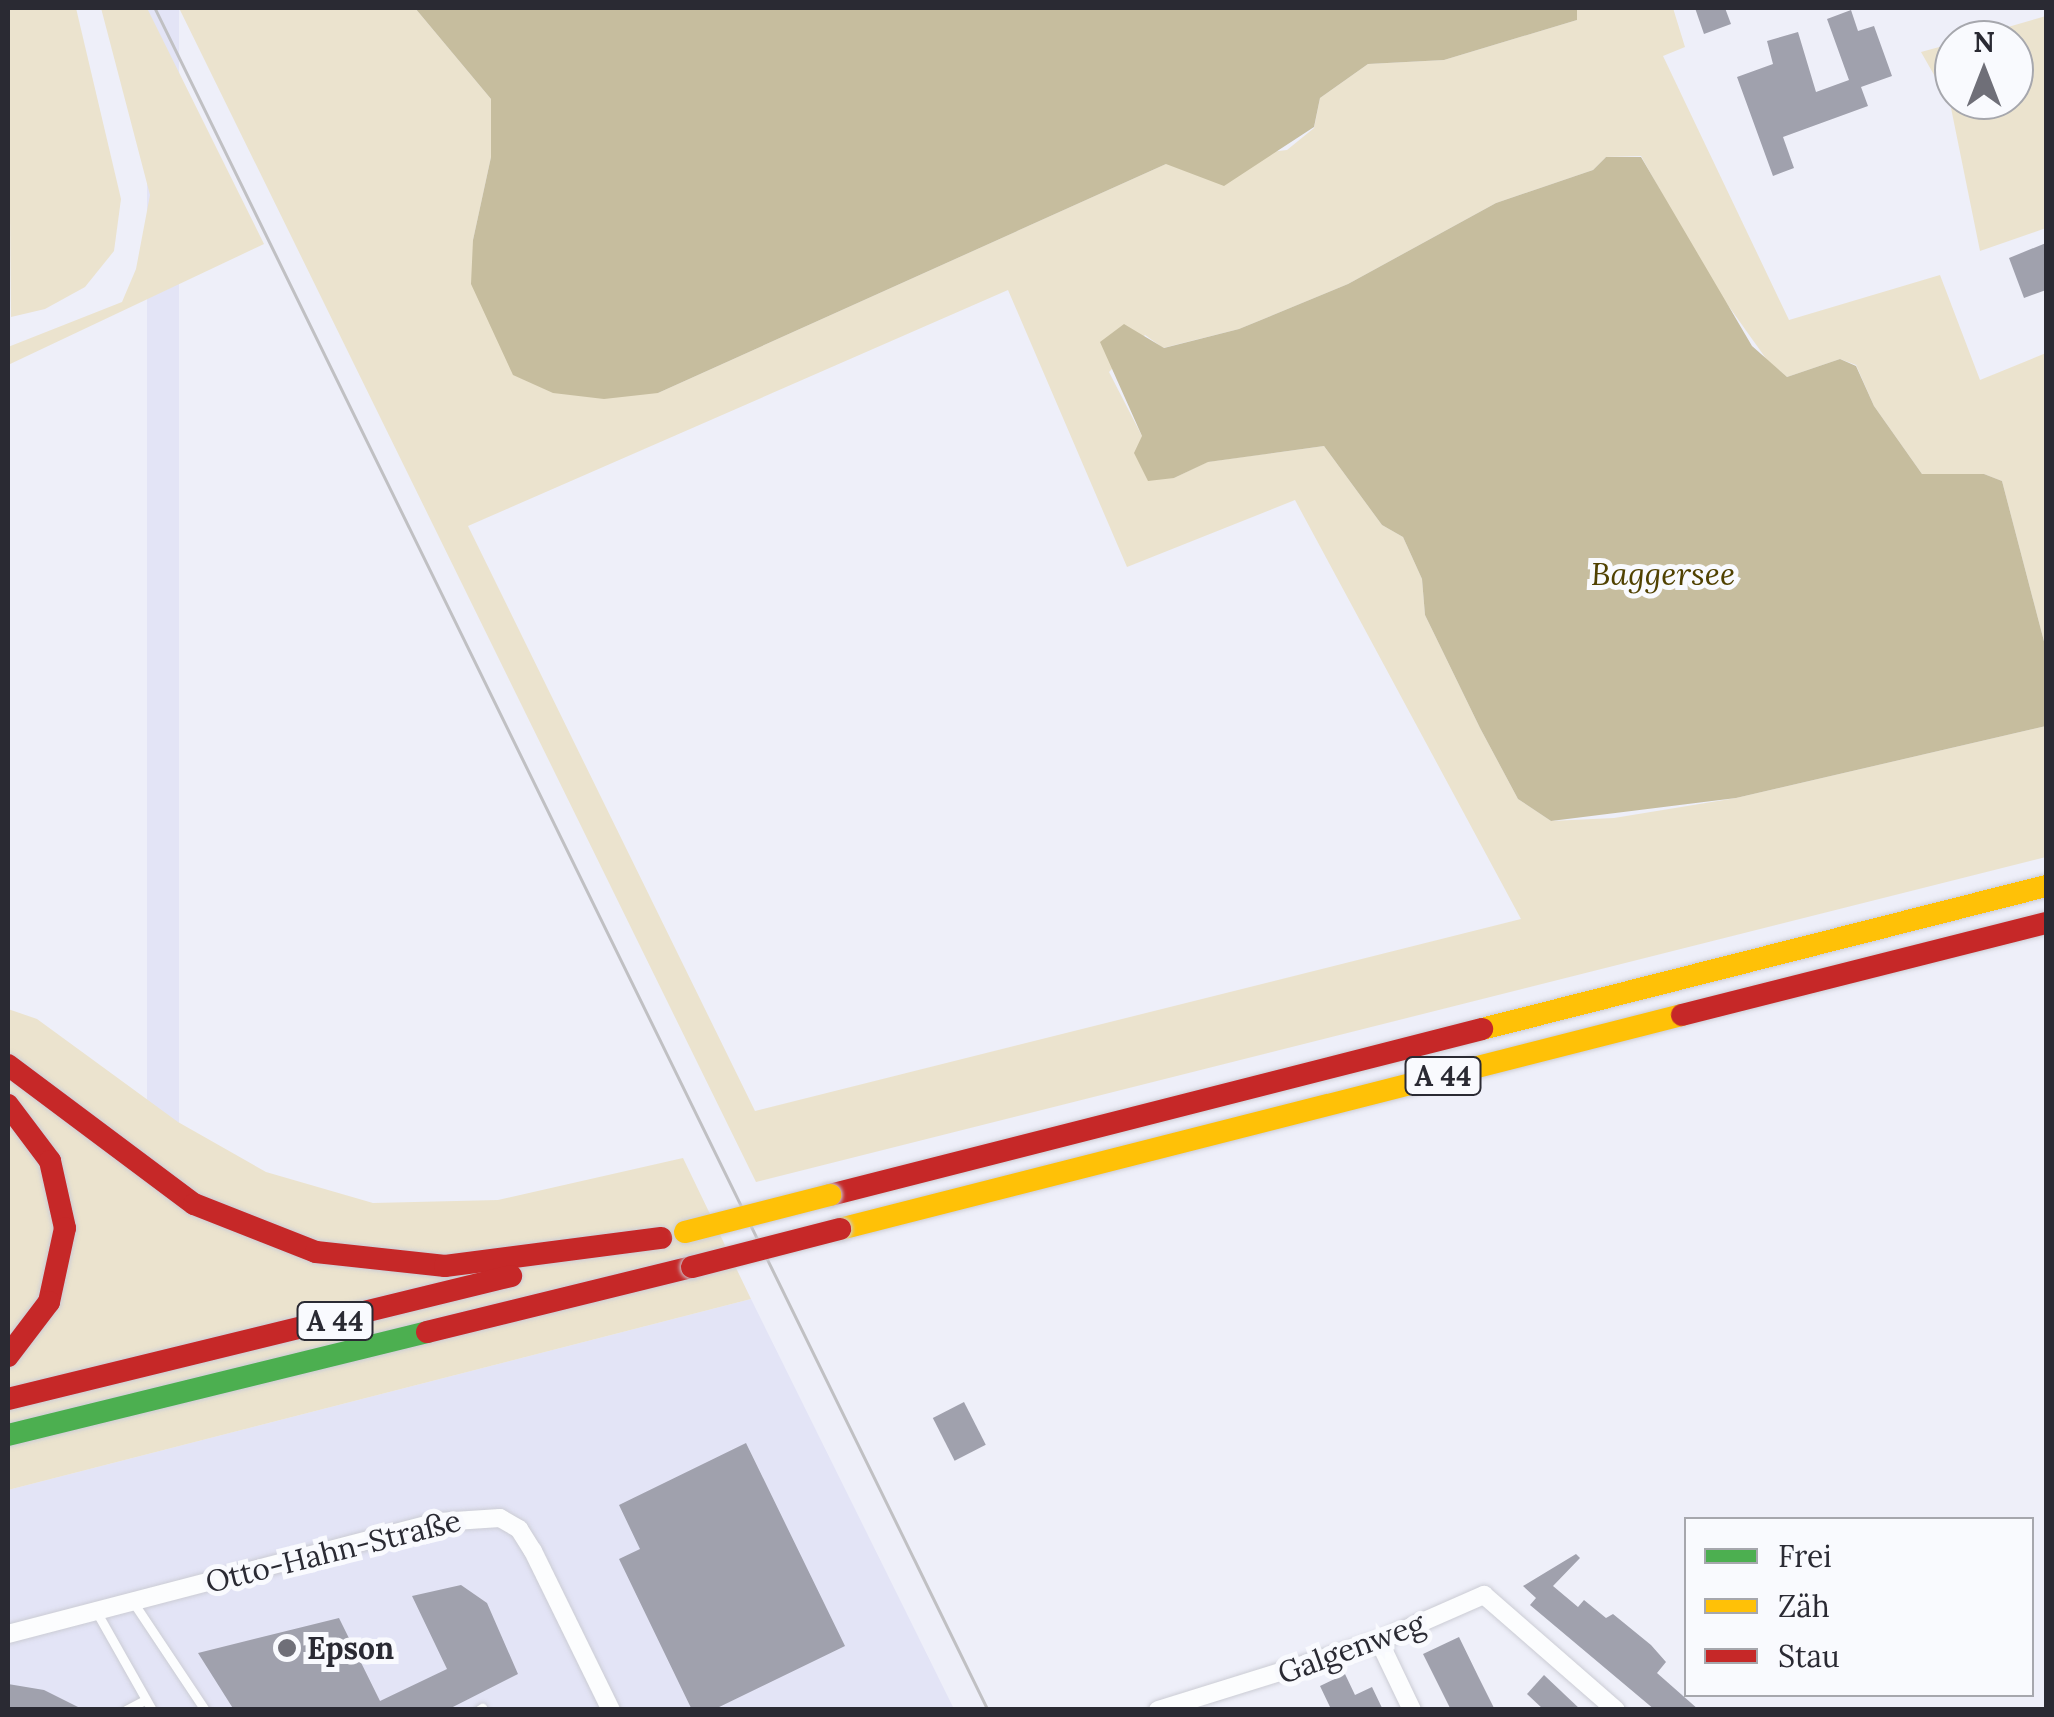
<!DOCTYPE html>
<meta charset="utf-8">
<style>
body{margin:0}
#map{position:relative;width:2054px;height:1717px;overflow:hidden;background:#eeeff9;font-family:Lora,serif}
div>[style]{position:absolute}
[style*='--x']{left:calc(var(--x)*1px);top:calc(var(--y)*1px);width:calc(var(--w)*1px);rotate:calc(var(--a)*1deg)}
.built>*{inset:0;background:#e3e4f6;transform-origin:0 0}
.green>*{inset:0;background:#ebe3ce}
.water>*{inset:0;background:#c6bd9e}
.building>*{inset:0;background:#a0a1ad;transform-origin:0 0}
.roads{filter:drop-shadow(0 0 2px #cbccd4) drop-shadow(0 0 2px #cbccd4)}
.lane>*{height:9px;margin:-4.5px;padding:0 4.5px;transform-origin:4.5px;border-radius:4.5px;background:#fcfdfe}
.street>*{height:18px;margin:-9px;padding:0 9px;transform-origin:9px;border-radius:9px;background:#fcfdfe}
.fast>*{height:22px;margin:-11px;padding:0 11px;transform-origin:11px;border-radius:11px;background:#4caf50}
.slow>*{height:22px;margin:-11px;padding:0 11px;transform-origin:11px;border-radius:11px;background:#ffc107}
.jam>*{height:22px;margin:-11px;padding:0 11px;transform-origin:11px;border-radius:11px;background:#c62828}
.tram>*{height:2.5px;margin:-1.25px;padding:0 1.25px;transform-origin:1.25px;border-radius:1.25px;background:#c0c0c3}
.bridges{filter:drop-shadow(0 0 2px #cbccd4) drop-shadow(0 0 2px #cbccd4)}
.slow-bridge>*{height:22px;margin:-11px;padding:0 11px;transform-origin:11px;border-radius:11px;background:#ffc107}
.jam-bridge>*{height:22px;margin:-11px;padding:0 11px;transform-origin:11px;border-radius:11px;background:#c62828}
.dots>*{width:28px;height:28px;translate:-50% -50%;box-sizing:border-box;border:5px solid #f9fafe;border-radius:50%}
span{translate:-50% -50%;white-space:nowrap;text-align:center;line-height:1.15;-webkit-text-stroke:10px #f9fafe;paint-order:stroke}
.shield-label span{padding:2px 8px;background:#f9fafe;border:2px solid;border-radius:8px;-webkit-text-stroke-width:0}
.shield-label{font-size:28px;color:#2a2a33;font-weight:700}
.street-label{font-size:30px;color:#2a2a33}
.poi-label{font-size:30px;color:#2a2a33;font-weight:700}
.left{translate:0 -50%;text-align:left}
.water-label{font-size:32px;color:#504100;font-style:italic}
.frame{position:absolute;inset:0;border:10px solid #2a2a33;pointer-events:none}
.legend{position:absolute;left:1684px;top:1517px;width:350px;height:180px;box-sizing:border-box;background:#f9fafe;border:2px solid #a6a7ad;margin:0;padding:12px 18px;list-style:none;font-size:30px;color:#2a2a33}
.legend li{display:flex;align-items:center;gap:20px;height:50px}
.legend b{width:50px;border:2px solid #a6a7ad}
.north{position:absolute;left:1934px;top:20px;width:100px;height:100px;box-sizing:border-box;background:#f9fafe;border:2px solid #a6a7ad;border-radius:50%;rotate:0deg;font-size:28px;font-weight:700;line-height:40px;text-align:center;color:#2a2a33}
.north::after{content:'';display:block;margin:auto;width:35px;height:45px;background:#6f6f78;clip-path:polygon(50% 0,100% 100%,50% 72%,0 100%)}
</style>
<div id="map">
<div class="built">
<div style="left:147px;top:8px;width:32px;height:1260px"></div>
<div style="clip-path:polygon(751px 1299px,954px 1709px,8px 1710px,8px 1490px)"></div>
</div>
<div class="green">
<div style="clip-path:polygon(8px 8px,76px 8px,121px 199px,114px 251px,85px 287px,45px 309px,11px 317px)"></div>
<div style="clip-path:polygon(101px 8px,147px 8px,264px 244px,8px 365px,8px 347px,122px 302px,136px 269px,150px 195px)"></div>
<div style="clip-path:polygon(evenodd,179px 8px,415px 8px,491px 99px,491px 157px,473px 240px,658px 393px,1166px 164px,1287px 150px,1314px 128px,1320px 98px,1368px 64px,1444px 60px,1577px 20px,1577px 8px,1673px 8px,1685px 47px,1663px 56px,1789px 320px,1940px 275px,1980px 380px,2046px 353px,2046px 649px,2002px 481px,1984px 474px,1922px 474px,1874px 406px,1856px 365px,1840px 359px,1787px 377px,1767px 360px,1710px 280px,1641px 156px,1606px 157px,1593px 170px,1496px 203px,1348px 284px,1239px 329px,1163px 348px,1145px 335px,1109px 372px,1142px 436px,1174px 478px,1207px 462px,1324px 446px,1382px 525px,1403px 537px,1422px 579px,1425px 615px,1480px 728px,1518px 799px,1551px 821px,1614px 818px,1736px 798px,2046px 726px,2046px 857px,756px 1182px,179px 8px,1008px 290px,1127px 567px,1295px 500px,1521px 919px,755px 1111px,468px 526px,1008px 290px)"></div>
<div style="clip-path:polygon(2046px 16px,2046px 228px,1980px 251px,1950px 103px,1921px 52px,1954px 43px,1954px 100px,2014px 100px,2014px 40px,1963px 40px)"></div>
<div style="clip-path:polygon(8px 1009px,37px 1019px,178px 1122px,266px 1172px,373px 1203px,498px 1200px,683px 1158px,751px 1299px,8px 1490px)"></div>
</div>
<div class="water">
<div style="clip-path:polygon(415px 8px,1577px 8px,1577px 20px,1444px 60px,1368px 64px,1320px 98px,1314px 127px,1224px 186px,1166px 164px,658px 393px,604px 399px,553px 393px,513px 375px,471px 284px,473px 240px,491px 157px,491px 99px)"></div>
<div style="clip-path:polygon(1606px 157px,1641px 157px,1752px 346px,1787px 377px,1840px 359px,1856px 366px,1874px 406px,1922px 474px,1984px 474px,2002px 481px,2046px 649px,2046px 726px,1736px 798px,1551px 821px,1518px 799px,1480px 728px,1425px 615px,1422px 579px,1403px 537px,1382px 525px,1324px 446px,1208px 462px,1174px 478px,1148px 481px,1134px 453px,1142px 436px,1100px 342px,1124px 324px,1164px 348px,1239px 329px,1348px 284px,1496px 203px,1593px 170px)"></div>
</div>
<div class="building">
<div style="clip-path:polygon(1695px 8px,1725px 8px,1731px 24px,1704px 34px)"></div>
<div style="clip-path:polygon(1851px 10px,1858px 31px,1874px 26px,1892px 76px,1861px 87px,1868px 106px,1783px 137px,1794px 168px,1773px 176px,1737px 77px,1773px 64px,1767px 41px,1798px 32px,1816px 92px,1849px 80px,1827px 19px)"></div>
<div style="clip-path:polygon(2046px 243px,2046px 290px,2024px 298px,2009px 258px)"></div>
<div style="left:964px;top:1402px;width:48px;height:35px;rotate:63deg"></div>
<div style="clip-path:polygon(746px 1443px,845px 1646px,713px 1710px,692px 1710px,619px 1559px,640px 1549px,619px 1505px)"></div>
<div style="clip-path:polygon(1576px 1554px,1580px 1558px,1553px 1586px,1578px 1607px,1584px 1600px,1606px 1618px,1613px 1614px,1651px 1645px,1666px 1662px,1657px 1673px,1699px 1710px,1655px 1710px,1530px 1605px,1536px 1598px,1523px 1586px)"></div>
<div style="clip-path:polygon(461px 1585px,487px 1603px,518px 1674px,447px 1710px,234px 1710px,198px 1653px,339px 1618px,380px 1701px,447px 1669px,412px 1596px)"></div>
<div style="clip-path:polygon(1459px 1637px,1478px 1676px,1495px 1710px,1451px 1710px,1423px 1654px)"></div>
<div style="clip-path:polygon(1345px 1674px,1355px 1695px,1372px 1687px,1383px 1710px,1325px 1710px,1330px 1707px,1320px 1686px)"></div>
<div style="clip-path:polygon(1544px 1675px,1581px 1710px,1544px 1710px,1527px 1694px)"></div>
<div style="clip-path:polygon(8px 1684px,44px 1690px,84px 1710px,8px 1710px)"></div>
</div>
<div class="roads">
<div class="lane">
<div style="--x:133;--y:1602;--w:130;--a:56.3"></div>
<div style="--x:96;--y:1611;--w:114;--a:60.5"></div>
<div style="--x:126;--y:1710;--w:21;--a:-28"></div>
<div style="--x:479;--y:1710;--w:4;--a:-34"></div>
</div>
<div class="street">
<div style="--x:8;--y:1634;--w:445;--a:-14.6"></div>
<div style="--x:439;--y:1522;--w:61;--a:-3.8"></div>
<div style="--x:500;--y:1518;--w:22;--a:30"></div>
<div style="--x:519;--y:1529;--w:26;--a:58"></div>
<div style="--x:533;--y:1551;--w:177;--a:63.9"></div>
<div style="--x:1379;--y:1641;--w:76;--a:64.4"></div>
<div style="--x:1158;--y:1710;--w:232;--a:-17.3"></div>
<div style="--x:1379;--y:1641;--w:115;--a:-23.7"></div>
<div style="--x:1484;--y:1595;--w:175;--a:41.1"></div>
</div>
<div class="fast">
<div style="--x:8;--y:1435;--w:431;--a:-13.8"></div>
</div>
<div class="slow">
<div style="--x:1482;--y:1029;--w:582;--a:-14.23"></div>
<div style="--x:840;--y:1229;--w:869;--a:-14.26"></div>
</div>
<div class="jam">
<div style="--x:1682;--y:1015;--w:375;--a:-14.2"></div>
<div style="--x:8;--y:1065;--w:232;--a:36.8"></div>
<div style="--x:194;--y:1204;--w:131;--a:21.5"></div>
<div style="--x:316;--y:1252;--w:130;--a:6.2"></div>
<div style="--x:445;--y:1266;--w:218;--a:-7.4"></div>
<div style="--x:8;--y:1105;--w:70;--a:53.1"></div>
<div style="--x:50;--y:1161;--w:69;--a:77.4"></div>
<div style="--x:65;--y:1228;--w:76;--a:102.2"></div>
<div style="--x:49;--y:1302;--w:68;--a:127.2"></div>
<div style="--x:830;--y:1195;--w:673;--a:-14.28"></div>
<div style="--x:427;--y:1332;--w:273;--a:-13.8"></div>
<div style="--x:8;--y:1399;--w:518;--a:-13.74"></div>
</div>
</div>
<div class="tram">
<div style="--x:155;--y:8;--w:1895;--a:63.92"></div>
</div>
<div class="bridges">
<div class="slow-bridge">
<div style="--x:685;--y:1232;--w:150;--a:-14.3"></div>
</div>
<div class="jam-bridge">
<div style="--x:692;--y:1267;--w:153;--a:-14.4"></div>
</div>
</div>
<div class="dots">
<div style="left:287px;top:1648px;background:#6f6f78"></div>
</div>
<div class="shield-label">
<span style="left:1443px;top:1076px">A 44</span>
<span style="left:335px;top:1321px">A 44</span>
</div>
<div class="street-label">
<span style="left:333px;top:1551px;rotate:-14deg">Otto-Hahn-Straße</span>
<span style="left:1351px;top:1648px;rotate:-20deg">Galgenweg</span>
</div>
<div class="poi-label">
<span class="left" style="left:307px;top:1648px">Epson</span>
</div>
<div class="water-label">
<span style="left:1663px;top:574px">Baggersee</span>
</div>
<div class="frame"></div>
<ul class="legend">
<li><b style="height:12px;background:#4caf50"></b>Frei</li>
<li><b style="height:12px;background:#ffc107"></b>Zäh</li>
<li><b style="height:12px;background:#c62828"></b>Stau</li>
</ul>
<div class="north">N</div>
</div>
